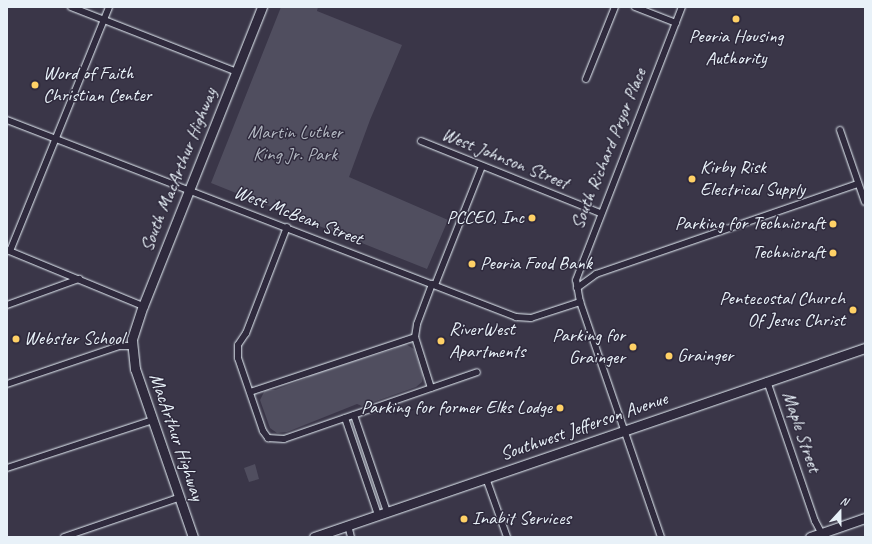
<!DOCTYPE html>
<style>
body{margin:0}
#map{position:relative;width:872px;height:544px;overflow:hidden;background:#3a3648;font-family:Caveat,sans-serif}
div>[style]{position:absolute}
[style*='--x']{left:calc(var(--x)*1px);top:calc(var(--y)*1px);width:calc(var(--w)*1px);rotate:calc(var(--a)*1deg)}
.green>*{inset:0;background:#504e5f}
.roads{filter:drop-shadow(0 0 1px #e8f1f8) drop-shadow(0 0 1px #e8f1f8)}
.minor>*{height:6px;margin:-3px;padding:0 3px;transform-origin:3px;border-radius:3px;background:#2f2a3d}
.secondary>*{height:9px;margin:-4.5px;padding:0 4.5px;transform-origin:4.5px;border-radius:4.5px;background:#2f2a3d}
.dots>*{width:11px;height:11px;translate:-50% -50%;box-sizing:border-box;border:2px solid #2f2a3d;border-radius:50%}
span{translate:-50% -50%;white-space:nowrap;text-align:center;line-height:1.15;-webkit-text-stroke:3px #2f2a3d;paint-order:stroke}
.poi-label{font-size:19px;color:#e8f1f8}
.left{translate:0 -50%;text-align:left}
.right{translate:-100% -50%;text-align:right}
.park-label{font-size:19px;color:#b3b8c2}
.street-label{font-size:19px;color:#e8f1f8}
.frame{position:absolute;inset:0;border:8px solid #e8f1f8;pointer-events:none}
.north{position:absolute;left:820px;top:492px;width:40px;height:40px;-webkit-text-stroke:3px #2f2a3d;paint-order:stroke;rotate:21deg;font-size:11px;font-weight:700;line-height:16px;text-align:center;color:#e8f1f8}
.north::after{content:'';display:block;margin:auto;width:14px;height:18px;background:#e8f1f8;clip-path:polygon(50% 0,100% 100%,50% 72%,0 100%)}
</style>
<div id="map">
<div class="green">
<div style="clip-path:polygon(281px 7px,318px 7px,317px 11px,402px 45px,370px 120px,349px 177px,448px 220px,427px 269px,211px 183px)"></div>
<div style="clip-path:polygon(404px 343px,414px 349px,423px 374px,422px 382px,416px 387px,362px 406px,357px 404px,287px 432px,277px 433px,270px 428px,260px 400px,265px 390px,275px 390px,307px 378px,310px 375px,394px 349px)"></div>
<div style="clip-path:polygon(255px 464px,259px 479px,249px 482px,244px 468px)"></div>
</div>
<div class="roads">
<div class="minor">
<div style="--x:71;--y:7;--w:178;--a:21.4"></div>
<div style="--x:635;--y:7;--w:44;--a:21.3"></div>
<div style="--x:586;--y:79;--w:78;--a:-68.1"></div>
<div style="--x:7;--y:120;--w:546;--a:21.16"></div>
<div style="--x:516;--y:317;--w:15;--a:4"></div>
<div style="--x:531;--y:318;--w:52;--a:-18.1"></div>
<div style="--x:840;--y:130;--w:76;--a:70.9"></div>
<div style="--x:421;--y:141;--w:193;--a:21.9"></div>
<div style="--x:287;--y:227;--w:114;--a:111.1"></div>
<div style="--x:246;--y:333;--w:14;--a:124"></div>
<div style="--x:238;--y:345;--w:13;--a:90"></div>
<div style="--x:238;--y:358;--w:77;--a:71.1"></div>
<div style="--x:263;--y:431;--w:9;--a:54"></div>
<div style="--x:268;--y:438;--w:16;--a:4"></div>
<div style="--x:284;--y:439;--w:204;--a:-19.1"></div>
<div style="--x:7;--y:250;--w:147;--a:22.4"></div>
<div style="--x:10;--y:251;--w:263;--a:-67.9"></div>
<div style="--x:435;--y:285;--w:128;--a:-68.4"></div>
<div style="--x:577;--y:288;--w:24;--a:-36"></div>
<div style="--x:596;--y:274;--w:277;--a:-19"></div>
<div style="--x:7;--y:305;--w:77;--a:-19.9"></div>
<div style="--x:767;--y:381;--w:148;--a:71.1"></div>
<div style="--x:815;--y:521;--w:17;--a:62"></div>
<div style="--x:7;--y:384;--w:118;--a:-18.7"></div>
<div style="--x:119;--y:346;--w:13;--a:0"></div>
<div style="--x:431;--y:388;--w:53;--a:-107.4"></div>
<div style="--x:415;--y:337;--w:13;--a:-81"></div>
<div style="--x:417;--y:324;--w:43;--a:-69.4"></div>
<div style="--x:250;--y:392;--w:174;--a:-18.4"></div>
<div style="--x:354;--y:415;--w:102;--a:71.2"></div>
<div style="--x:345;--y:418;--w:102;--a:71.2"></div>
<div style="--x:7;--y:468;--w:154;--a:-18.2"></div>
<div style="--x:486;--y:478;--w:63;--a:70.4"></div>
<div style="--x:348;--y:525;--w:12;--a:76"></div>
<div style="--x:64;--y:537;--w:120;--a:-18.9"></div>
<div style="--x:661;--y:537;--w:249;--a:-109"></div>
<div style="--x:580;--y:302;--w:22;--a:-100"></div>
<div style="--x:576;--y:280;--w:293;--a:-68.8"></div>
</div>
<div class="secondary">
<div style="--x:193;--y:537;--w:178;--a:-109"></div>
<div style="--x:135;--y:369;--w:30;--a:-96"></div>
<div style="--x:132;--y:339;--w:35;--a:-72"></div>
<div style="--x:143;--y:306;--w:322;--a:-68.3"></div>
<div style="--x:314;--y:537;--w:583;--a:-18.93"></div>
<div style="--x:810;--y:537;--w:58;--a:-19.1"></div>
</div>
</div>
<div class="dots">
<div style="left:736px;top:19px;background:#ffd166"></div>
<div style="left:35px;top:85px;background:#ffd166"></div>
<div style="left:692px;top:179px;background:#ffd166"></div>
<div style="left:532px;top:218px;background:#ffd166"></div>
<div style="left:833px;top:224px;background:#ffd166"></div>
<div style="left:833px;top:253px;background:#ffd166"></div>
<div style="left:472px;top:264px;background:#ffd166"></div>
<div style="left:853px;top:310px;background:#ffd166"></div>
<div style="left:16px;top:339px;background:#ffd166"></div>
<div style="left:441px;top:341px;background:#ffd166"></div>
<div style="left:633px;top:347px;background:#ffd166"></div>
<div style="left:669px;top:356px;background:#ffd166"></div>
<div style="left:560px;top:408px;background:#ffd166"></div>
<div style="left:464px;top:519px;background:#ffd166"></div>
</div>
<div class="poi-label">
<span style="left:736px;top:48px">Peoria Housing<br>Authority</span>
<span class="left" style="left:43px;top:85px">Word of Faith<br>Christian Center</span>
<span class="left" style="left:700px;top:179px">Kirby Risk<br>Electrical Supply</span>
<span class="right" style="left:524px;top:218px">PCCEO, Inc</span>
<span class="right" style="left:825px;top:224px">Parking for Technicraft</span>
<span class="right" style="left:825px;top:253px">Technicraft</span>
<span class="left" style="left:480px;top:264px">Peoria Food Bank</span>
<span class="right" style="left:845px;top:310px">Pentecostal Church<br>Of Jesus Christ</span>
<span class="left" style="left:449px;top:341px">RiverWest<br>Apartments</span>
<span class="right" style="left:625px;top:347px">Parking for<br>Grainger</span>
<span class="left" style="left:24px;top:339px">Webster School</span>
<span class="left" style="left:677px;top:356px">Grainger</span>
<span class="right" style="left:552px;top:408px">Parking for former Elks Lodge</span>
<span class="left" style="left:472px;top:519px">Inabit Services</span>
</div>
<div class="park-label">
<span style="left:295px;top:144px">Martin Luther<br>King Jr. Park</span>
</div>
<div class="street-label">
<span style="left:609px;top:149px;rotate:-68deg">South Richard Pryor Place</span>
<span style="left:505px;top:159px;rotate:22deg">West Johnson Street</span>
<span style="left:179px;top:170px;rotate:-68deg">South MacArthur Highway</span>
<span style="left:298px;top:216px;rotate:21deg">West McBean Street</span>
<span style="left:584px;top:427px;rotate:-19deg">Southwest Jefferson Avenue</span>
<span style="left:801px;top:432px;rotate:71deg">Maple Street</span>
<span style="left:176px;top:437px;rotate:71deg">MacArthur Highway</span>
</div>
<div class="frame"></div>
<div class="north">N</div>
</div>
